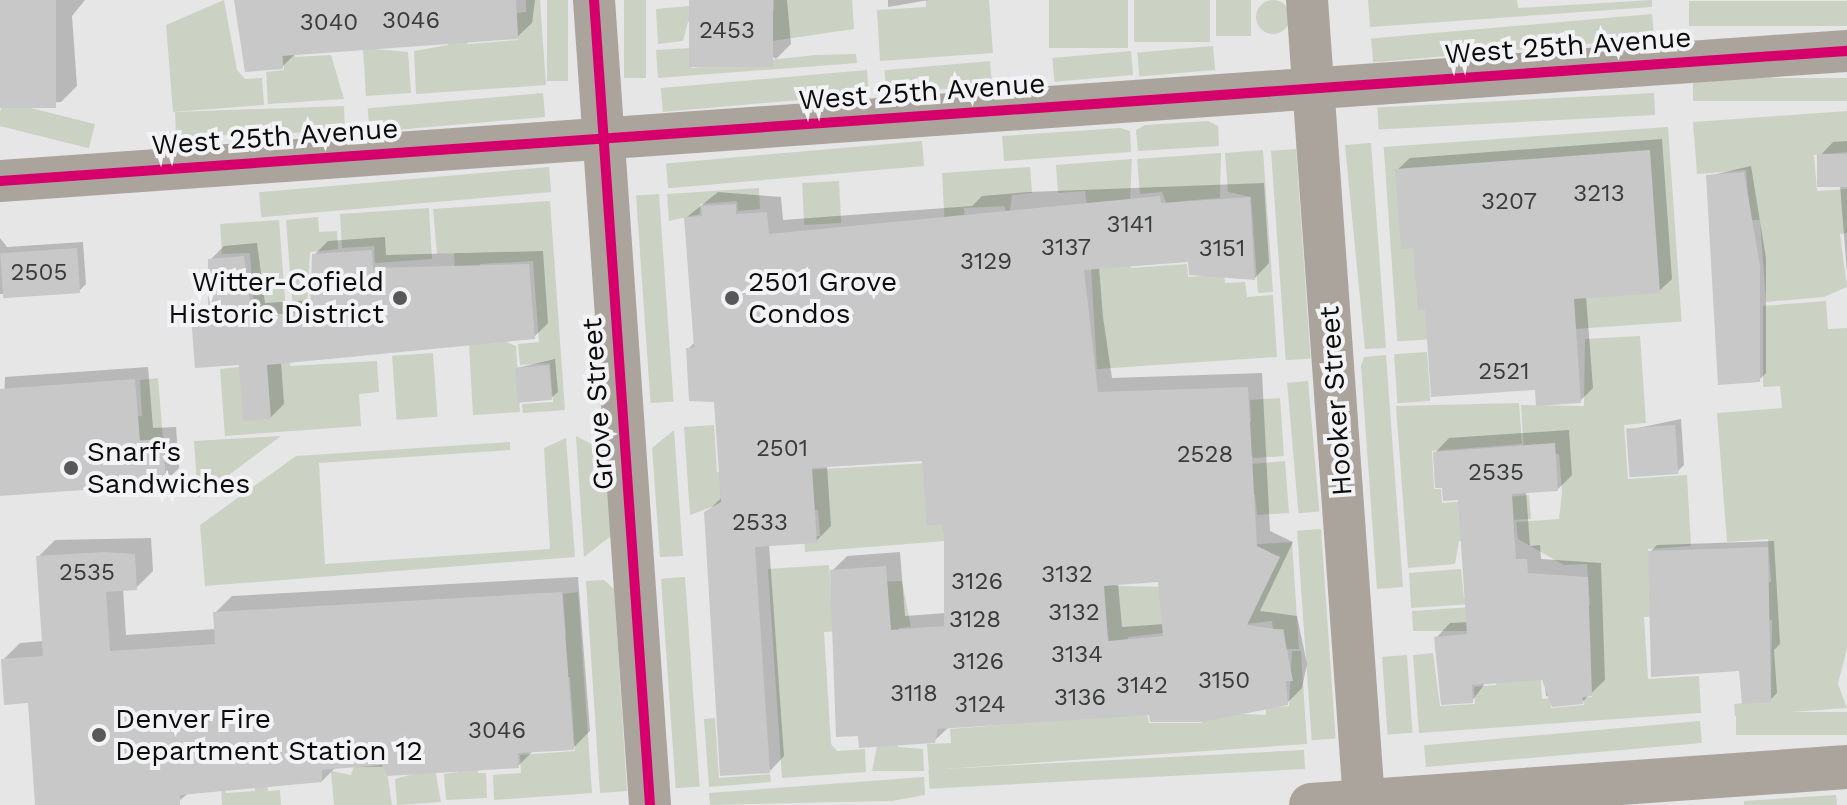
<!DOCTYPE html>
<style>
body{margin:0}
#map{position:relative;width:1847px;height:805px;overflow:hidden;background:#e6e6e7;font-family:"Work Sans",sans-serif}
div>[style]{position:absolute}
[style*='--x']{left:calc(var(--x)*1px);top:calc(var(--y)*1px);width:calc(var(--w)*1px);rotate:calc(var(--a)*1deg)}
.green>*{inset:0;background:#cbd1c3;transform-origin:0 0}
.round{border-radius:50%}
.shadow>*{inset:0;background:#0003}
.building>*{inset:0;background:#c8c8c9;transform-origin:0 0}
.minor>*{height:42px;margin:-21px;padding:0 21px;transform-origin:21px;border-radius:21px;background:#aaa49c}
.tertiary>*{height:44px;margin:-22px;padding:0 22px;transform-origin:22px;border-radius:22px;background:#aaa49c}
.cycleway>*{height:10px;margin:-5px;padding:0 5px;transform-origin:5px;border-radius:5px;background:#d6006c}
.dots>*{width:22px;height:22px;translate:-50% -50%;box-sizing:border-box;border:4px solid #f3f3f6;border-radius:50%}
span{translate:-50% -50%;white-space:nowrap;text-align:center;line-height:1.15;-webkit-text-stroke:8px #f3f3f6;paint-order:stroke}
.number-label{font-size:24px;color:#3a3b3b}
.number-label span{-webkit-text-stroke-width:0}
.street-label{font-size:28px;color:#0b0c0c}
.poi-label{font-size:28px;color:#0b0c0c}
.right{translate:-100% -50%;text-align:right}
.left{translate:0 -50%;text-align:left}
</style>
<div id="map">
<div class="green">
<div style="clip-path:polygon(224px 0,237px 70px,245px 79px,262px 78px,264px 105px,173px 112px,166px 25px)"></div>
<div style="clip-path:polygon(279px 0,291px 0,295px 57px,331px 55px,344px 99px,268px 104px,266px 72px,284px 70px)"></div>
<div style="clip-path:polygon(446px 0,468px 44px,518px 40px,517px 13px,526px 12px,526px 0,540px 0,546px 85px,416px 94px,414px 51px,448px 45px)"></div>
<div style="left:547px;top:0;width:21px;height:81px"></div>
<div style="left:624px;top:0;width:22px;height:78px"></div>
<div style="clip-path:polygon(774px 0,852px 0,854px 29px,765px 42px,763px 12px,774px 11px)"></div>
<div style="clip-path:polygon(926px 0,989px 0,993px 53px,880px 61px,877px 10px,926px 7px)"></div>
<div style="left:1049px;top:0;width:79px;height:48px"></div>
<div style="left:1134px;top:0;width:76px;height:42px"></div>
<div style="left:1216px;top:0;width:35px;height:36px"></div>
<div style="clip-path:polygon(1368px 0,1517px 0,1518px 8px,1652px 0,1652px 7px,1370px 27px)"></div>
<div class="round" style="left:1256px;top:0;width:34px;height:34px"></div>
<div style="left:1847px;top:1px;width:25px;height:158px;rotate:90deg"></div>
<div style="clip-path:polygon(688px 6px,700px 21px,688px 22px,683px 41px,658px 44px,656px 9px)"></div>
<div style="left:1652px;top:14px;width:24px;height:282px;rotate:85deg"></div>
<div style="left:1213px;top:46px;width:24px;height:76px;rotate:85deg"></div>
<div style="clip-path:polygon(363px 48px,408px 52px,411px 93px,366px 96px)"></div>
<div style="clip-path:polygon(690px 48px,692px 68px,816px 55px,856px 54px,857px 63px,658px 78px,656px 50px)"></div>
<div style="left:1131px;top:51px;width:24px;height:79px;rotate:85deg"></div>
<div style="left:990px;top:61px;width:24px;height:106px;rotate:85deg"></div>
<div style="left:867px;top:70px;width:24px;height:207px;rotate:85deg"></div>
<div style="left:1847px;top:78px;width:23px;height:154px;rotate:90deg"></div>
<div style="left:543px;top:93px;width:24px;height:176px;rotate:85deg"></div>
<div style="left:1654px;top:93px;width:22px;height:277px;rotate:87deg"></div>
<div style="left:344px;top:106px;width:25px;height:169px;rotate:88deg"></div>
<div style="clip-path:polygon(1847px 111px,1847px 152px,1814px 155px,1817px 191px,1847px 189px,1847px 233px,1840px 234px,1847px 287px,1824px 297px,1766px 302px,1760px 220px,1750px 220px,1746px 170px,1697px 174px,1693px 122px)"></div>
<div style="clip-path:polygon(1208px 121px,1218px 126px,1219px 146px,1138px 151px,1136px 130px,1145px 125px)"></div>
<div style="left:95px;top:124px;width:25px;height:95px;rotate:104deg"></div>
<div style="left:1668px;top:127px;width:195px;height:285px;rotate:86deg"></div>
<div style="clip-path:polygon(1120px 128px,1130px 131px,1131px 152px,1004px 161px,1002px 136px)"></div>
<div style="left:922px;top:141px;width:25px;height:257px;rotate:85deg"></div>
<div style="clip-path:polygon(1371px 143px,1386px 348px,1365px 349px,1345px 145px)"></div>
<div style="left:1296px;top:149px;width:210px;height:25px;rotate:86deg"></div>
<div style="clip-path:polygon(1263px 150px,1273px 292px,1258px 293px,1251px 197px,1228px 192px,1225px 153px)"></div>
<div style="clip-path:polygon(1221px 153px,1220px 198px,1183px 201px,1187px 262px,1162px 192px,1140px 194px,1137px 159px)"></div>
<div style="clip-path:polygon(1132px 159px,1130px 203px,1087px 206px,1085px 191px,1058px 193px,1056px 165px)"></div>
<div style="left:549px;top:167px;width:25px;height:291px;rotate:85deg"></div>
<div style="clip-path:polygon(1030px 167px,1032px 193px,1012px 195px,1009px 219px,1004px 206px,964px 208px,965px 227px,945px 229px,942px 173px)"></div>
<div style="left:839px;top:181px;width:42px;height:37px;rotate:87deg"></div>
<div style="clip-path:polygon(759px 188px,760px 209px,738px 211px,737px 201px,700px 204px,700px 214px,669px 221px,667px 194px)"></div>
<div style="left:659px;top:194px;width:208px;height:23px;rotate:86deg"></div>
<div style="clip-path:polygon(550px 201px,565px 410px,523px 413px,522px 404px,553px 402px,550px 363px,520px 365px,518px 344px,539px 342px,533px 261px,480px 264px,483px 305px,456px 291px,454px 253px,437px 254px,433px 209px)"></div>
<div style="clip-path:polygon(429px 208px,432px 259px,375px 263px,374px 246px,342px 248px,340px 214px)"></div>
<div style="clip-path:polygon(318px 217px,319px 232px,337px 231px,338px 249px,310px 252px,307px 309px,293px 310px,286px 220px)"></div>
<div style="clip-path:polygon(279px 220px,290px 366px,377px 361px,379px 392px,359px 394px,361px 426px,225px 436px,220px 369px,258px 365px,250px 253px,222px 254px,220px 224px)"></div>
<div style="clip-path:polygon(1129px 247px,1131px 268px,1187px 264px,1188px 277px,1220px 275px,1223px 266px,1225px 283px,1245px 282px,1247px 297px,1273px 295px,1277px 357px,1097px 369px,1090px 250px)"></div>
<div style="clip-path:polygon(1826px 301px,1828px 329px,1847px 328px,1847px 648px,1838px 684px,1847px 708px,1735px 716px,1734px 704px,1771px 701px,1772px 620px,1752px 621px,1750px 584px,1771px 582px,1768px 539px,1727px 542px,1717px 413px,1782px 408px,1780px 386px,1763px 387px,1763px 306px)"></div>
<div style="clip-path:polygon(1640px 336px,1646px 423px,1624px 425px,1628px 479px,1687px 475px,1691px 546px,1648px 549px,1651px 599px,1698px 613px,1644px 617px,1648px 679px,1699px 676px,1701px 713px,1419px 733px,1413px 655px,1433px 653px,1440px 706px,1475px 704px,1474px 687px,1496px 685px,1492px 631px,1413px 631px,1412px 611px,1516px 604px,1538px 637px,1542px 699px,1550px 698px,1551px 708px,1584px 705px,1583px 698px,1592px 697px,1587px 619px,1564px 608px,1590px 605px,1587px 564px,1564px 565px,1518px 539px,1516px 522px,1559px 519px,1562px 492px,1559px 454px,1524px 454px,1521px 405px,1584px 406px,1585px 339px)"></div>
<div style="clip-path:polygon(506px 342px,516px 346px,520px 412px,473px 415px,469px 344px)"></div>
<div style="left:1427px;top:352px;width:49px;height:33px;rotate:86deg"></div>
<div style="left:433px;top:353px;width:64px;height:41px;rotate:86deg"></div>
<div style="clip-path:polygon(1386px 355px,1403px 587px,1377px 589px,1361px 366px,1364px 357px)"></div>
<div style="clip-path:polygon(158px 378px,163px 439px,128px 441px,126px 417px,142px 416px,140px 380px)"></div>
<div style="left:1308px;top:381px;width:131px;height:21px;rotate:85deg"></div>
<div style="clip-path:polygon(1280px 398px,1284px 456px,1253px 458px,1242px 423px,1251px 422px,1250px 400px)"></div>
<div style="clip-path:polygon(1519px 403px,1522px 444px,1432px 451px,1434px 489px,1441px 489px,1442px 503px,1529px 495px,1531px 519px,1514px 520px,1515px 537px,1459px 541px,1455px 564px,1408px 568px,1396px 406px)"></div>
<div style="clip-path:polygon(714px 425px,717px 472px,751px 469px,730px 500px,690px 515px,684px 427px)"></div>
<div style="clip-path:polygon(674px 430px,683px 556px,660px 557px,652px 448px)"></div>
<div style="clip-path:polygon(281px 436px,198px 498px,194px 441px)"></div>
<div style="clip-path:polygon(576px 436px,605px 451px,611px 536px,584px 557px)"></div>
<div style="clip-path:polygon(566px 438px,575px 557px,205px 586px,200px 525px,296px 456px,510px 442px,510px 450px,319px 463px,325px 564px,550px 549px,544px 448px)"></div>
<div style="clip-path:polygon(1070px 455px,996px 537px,805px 552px,804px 537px,820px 536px,818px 510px,802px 511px,753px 473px)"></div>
<div style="clip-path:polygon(1285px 461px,1289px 513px,1257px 515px,1255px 495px,1248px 495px,1251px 464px)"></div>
<div style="left:1321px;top:529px;width:210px;height:24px;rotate:86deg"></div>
<div style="clip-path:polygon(1292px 542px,1299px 649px,1286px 649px,1284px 629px,1273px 629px,1272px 621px,1128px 637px,1129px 658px,1111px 659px,1102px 588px,1114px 570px,1116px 586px,1174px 587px,1172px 550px)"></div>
<div style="clip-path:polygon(829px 565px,832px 603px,870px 582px,902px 581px,911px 627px,899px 628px,900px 642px,865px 630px,824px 632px,831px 744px,837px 751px,865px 749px,866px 772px,782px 778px,768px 569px)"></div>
<div style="clip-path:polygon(1461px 569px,1464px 598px,1516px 601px,1411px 608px,1409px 573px)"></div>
<div style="left:685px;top:577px;width:210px;height:24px;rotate:86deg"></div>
<div style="clip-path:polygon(604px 580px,614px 589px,627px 791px,600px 793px,586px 581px)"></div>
<div style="clip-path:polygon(578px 592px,592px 793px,494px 800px,493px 775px,521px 773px,520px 755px,575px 751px,570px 677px,557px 678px,525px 637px,566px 635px,563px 594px)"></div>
<div style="clip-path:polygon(1005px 599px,1147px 714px,1149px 723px,1202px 723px,1202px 712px,1266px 715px,1266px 708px,1289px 706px,1292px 651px,1301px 651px,1307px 744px,929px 770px,927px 744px,951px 743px,950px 729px,1013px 724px)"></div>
<div style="left:1407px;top:655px;width:78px;height:25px;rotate:86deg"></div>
<div style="clip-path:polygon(473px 694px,478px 773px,486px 773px,487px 798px,446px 800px,444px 774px,458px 772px)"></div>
<div style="clip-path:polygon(376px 699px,392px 805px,334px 805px,331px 771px,351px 775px)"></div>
<div style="left:1847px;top:712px;width:23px;height:111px;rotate:90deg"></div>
<div style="clip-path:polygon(715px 718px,719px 778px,770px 774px,771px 782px,709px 787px,704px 719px)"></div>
<div style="left:1700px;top:721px;width:22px;height:277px;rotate:85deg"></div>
<div style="clip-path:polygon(897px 735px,898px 747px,923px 749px,924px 771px,872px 771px,879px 736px)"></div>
<div style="left:1304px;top:750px;width:19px;height:376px;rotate:87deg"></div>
<div style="clip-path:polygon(435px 768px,441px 802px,397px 805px,395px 779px)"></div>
<div style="clip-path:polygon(924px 777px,925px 795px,892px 801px,710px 805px,709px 793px)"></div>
<div style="clip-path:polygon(267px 781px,268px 791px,280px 790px,281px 805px,222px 805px,221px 782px,226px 793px,255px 791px,254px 782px)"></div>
<div style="clip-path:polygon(1836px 795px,1837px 805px,1744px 805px,1744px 801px)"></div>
</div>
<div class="shadow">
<div style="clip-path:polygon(0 0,85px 0,72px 16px,77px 86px,61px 102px,0 106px)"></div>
<div style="clip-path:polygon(237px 0,535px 0,532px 23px,517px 37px,296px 53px,282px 67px)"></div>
<div style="clip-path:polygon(689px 0,787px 0,791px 44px,776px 59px)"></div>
<div style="clip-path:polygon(888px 0,929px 0,888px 7px)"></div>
<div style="clip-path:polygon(1662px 139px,1672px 279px,1659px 291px,1586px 296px,1593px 388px,1580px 401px,1537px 388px,1427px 308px,1397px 170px,1410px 158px)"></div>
<div style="clip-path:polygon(1847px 141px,1847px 273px,1840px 185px,1819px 157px,1833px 142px)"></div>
<div style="clip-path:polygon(1751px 166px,1766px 258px,1766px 373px,1759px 380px,1708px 176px)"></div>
<div style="clip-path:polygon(evenodd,1264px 183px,1269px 263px,1255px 278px,1190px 260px,1099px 267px,1103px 317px,1112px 378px,1262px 373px,1270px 531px,1293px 542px,1260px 611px,1297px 616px,1307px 664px,1302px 688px,1287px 703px,949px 727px,934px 741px,832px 571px,847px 556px,900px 552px,905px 616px,946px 613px,946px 535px,924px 459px,827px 465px,831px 526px,816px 541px,769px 544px,784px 756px,770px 771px,706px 513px,721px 498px,716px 400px,688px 349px,695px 342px,687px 217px,718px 192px,781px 197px,783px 220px,972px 206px,982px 196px,1029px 192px,1264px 183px,1160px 580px,1164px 624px,1122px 627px,1118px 583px,1160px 580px)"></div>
<div style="clip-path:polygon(385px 237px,386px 255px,543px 251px,548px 323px,534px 337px,281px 362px,284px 404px,270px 418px,241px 363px,193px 318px,210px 304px,210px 260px,224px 246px,257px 243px,265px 303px,313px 300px,314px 255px,328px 241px)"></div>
<div style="clip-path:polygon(0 238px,7px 247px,83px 242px,86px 284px,79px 291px,0 294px)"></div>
<div style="clip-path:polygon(555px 359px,558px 392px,551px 398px,517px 368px)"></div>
<div style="clip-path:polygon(148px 367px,153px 428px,176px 427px,179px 468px,165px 482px,0 494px,5px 377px)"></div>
<div style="clip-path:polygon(1681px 419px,1684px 465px,1677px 472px,1628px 430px)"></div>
<div style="clip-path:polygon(1569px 430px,1572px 475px,1558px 489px,1526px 491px,1530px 546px,1540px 545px,1541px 559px,1601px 563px,1605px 680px,1582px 702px,1546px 696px,1544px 678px,1486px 682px,1472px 701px,1436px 638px,1450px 623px,1468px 622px,1460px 498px,1435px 453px,1449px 438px)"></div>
<div style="clip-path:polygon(151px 538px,153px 571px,136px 588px,123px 589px,126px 635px,216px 629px,215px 613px,232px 596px,578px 577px,590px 731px,573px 748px,534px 750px,518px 766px,336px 767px,322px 781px,190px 792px,174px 805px,37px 805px,30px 701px,3px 660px,20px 643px,44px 641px,38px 557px,55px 540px)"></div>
<div style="clip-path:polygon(1774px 541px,1780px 644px,1774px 650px,1777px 693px,1770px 700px,1650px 552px,1657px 545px)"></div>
</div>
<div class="building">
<div style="left:0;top:0;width:56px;height:108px"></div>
<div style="clip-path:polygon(234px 0,516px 0,518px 39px,282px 56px,283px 69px,245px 72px)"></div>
<div style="left:689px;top:0;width:84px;height:67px"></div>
<div style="clip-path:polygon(1650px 150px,1660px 293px,1574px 299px,1581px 403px,1536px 406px,1535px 390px,1431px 397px,1425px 310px,1418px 310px,1413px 248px,1401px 249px,1395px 169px)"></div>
<div style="left:1847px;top:154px;width:33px;height:30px;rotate:90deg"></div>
<div style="clip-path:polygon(1744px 172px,1760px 266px,1760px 382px,1718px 385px,1706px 175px)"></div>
<div style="clip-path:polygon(evenodd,1160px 196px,1161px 203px,1250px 197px,1255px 280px,1189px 275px,1188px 262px,1084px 270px,1098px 392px,1248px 387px,1257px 546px,1280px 557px,1247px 625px,1283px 630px,1293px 681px,1286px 681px,1288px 705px,1201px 722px,1150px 722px,1149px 715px,938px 729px,935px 743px,859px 748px,858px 736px,836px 737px,830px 570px,886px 566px,891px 630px,944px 626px,944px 535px,942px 524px,927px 526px,922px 461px,812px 468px,817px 543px,755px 547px,770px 773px,720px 776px,704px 512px,721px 502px,714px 402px,689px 401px,686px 348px,694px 348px,684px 217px,702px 216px,701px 206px,736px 204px,736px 214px,767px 212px,769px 234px,1160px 196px,1158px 582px,1163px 636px,1108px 641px,1104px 586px,1158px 582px)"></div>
<div style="left:77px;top:248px;width:45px;height:77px;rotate:86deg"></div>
<div style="clip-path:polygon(372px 250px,373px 268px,529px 264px,535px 339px,267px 365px,271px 419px,243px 421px,239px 365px,195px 368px,191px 317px,208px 316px,208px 259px,244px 256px,252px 316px,310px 312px,312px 254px)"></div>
<div style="left:549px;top:365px;width:35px;height:34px;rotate:85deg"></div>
<div style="clip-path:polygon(135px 379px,140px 441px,163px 439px,166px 484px,0 496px,0 389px)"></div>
<div style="left:1675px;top:425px;width:49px;height:49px;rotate:86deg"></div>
<div style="clip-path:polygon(1555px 443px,1558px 491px,1512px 494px,1516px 559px,1527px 559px,1528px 573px,1588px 577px,1592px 696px,1582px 697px,1583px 704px,1552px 707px,1542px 680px,1472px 685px,1473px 703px,1441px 705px,1434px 637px,1467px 634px,1458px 500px,1443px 501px,1442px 488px,1435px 488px,1433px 452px)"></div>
<div style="clip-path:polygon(1768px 547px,1771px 702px,1742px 704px,1739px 671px,1651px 677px,1648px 551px)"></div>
<div style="clip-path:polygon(104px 552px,135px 554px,137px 590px,106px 592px,110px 651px,215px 644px,213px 612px,562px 592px,574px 750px,518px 753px,519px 768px,387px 776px,382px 765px,322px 770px,322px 782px,180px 795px,180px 805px,35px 805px,28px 703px,4px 705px,1px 659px,43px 656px,36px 556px)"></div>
</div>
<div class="minor">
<div style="--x:594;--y:0;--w:807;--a:86.02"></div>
<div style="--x:1307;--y:0;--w:803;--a:85.93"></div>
<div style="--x:0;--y:181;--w:1852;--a:-4.03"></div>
</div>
<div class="tertiary">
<div style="--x:1311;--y:805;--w:537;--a:-4.06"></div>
</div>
<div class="cycleway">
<div style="--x:594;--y:0;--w:807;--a:86.02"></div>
<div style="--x:0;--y:181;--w:1852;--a:-4.03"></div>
</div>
<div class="dots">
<div style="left:400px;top:298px;background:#585859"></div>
<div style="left:732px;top:298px;background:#585859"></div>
<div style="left:71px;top:468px;background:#585859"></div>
<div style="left:99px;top:735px;background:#585859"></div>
</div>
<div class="number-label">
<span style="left:411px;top:21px">3046</span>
<span style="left:329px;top:23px">3040</span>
<span style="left:727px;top:31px">2453</span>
<span style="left:1599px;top:194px">3213</span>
<span style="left:1509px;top:202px">3207</span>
<span style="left:1130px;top:225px">3141</span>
<span style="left:1066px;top:248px">3137</span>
<span style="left:1222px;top:249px">3151</span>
<span style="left:986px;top:262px">3129</span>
<span style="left:39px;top:273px">2505</span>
<span style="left:1504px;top:372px">2521</span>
<span style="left:782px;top:449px">2501</span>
<span style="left:1205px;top:455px">2528</span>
<span style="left:1496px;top:473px">2535</span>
<span style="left:760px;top:523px">2533</span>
<span style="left:87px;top:573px">2535</span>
<span style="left:1067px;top:575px">3132</span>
<span style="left:977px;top:582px">3126</span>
<span style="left:1074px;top:613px">3132</span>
<span style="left:975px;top:620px">3128</span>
<span style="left:1077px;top:655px">3134</span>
<span style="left:978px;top:662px">3126</span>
<span style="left:1224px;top:681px">3150</span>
<span style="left:1142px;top:686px">3142</span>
<span style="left:914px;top:694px">3118</span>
<span style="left:1080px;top:698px">3136</span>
<span style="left:980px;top:705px">3124</span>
<span style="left:497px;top:731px">3046</span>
</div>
<div class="street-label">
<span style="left:1568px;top:46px;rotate:-4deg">West 25th Avenue</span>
<span style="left:922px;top:92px;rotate:-4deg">West 25th Avenue</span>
<span style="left:275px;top:137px;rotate:-4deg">West 25th Avenue</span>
<span style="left:1336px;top:401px;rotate:-94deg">Hooker Street</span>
<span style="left:598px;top:404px;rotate:-94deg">Grove Street</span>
</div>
<div class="poi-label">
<span class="right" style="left:384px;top:298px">Witter-Cofield<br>Historic District</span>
<span class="left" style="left:748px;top:298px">2501 Grove<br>Condos</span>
<span class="left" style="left:87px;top:468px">Snarf's<br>Sandwiches</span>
<span class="left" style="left:115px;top:735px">Denver Fire<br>Department Station 12</span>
</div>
</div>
